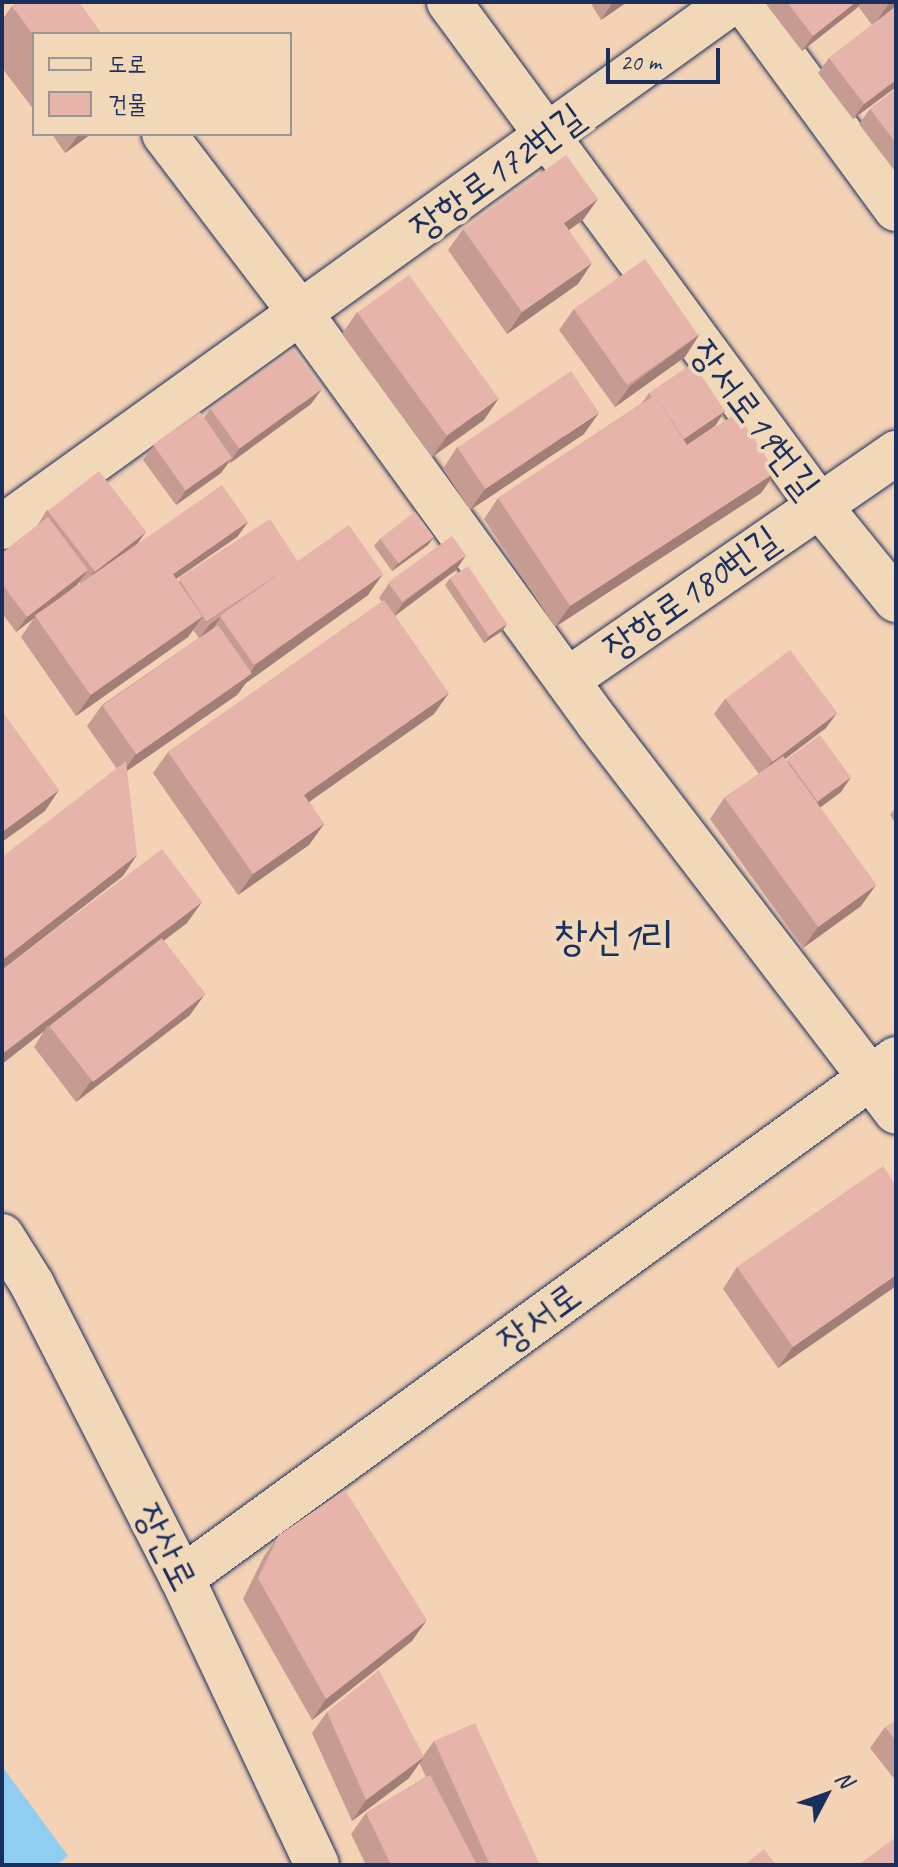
<!DOCTYPE html>
<meta charset="utf-8">
<style>
body{margin:0}
#map{position:relative;width:898px;height:1867px;overflow:hidden;background:#f4d2b6;font-family:Caveat,"Poor Story",sans-serif}
div>[style]{position:absolute}
[style*='--x']{left:calc(var(--x)*1px);top:calc(var(--y)*1px);width:calc(var(--w)*1px);rotate:calc(var(--a)*1deg)}
.water>*{inset:0;background:#90cdf1}
.roads{filter:drop-shadow(0 0 2px #1b2f5e) drop-shadow(0 0 2px #1b2f5e)}
.minor>*{height:44px;margin:-22px;padding:0 22px;transform-origin:22px;border-radius:22px;background:#f0d8b8}
.major>*{height:44px;margin:-22px;padding:0 22px;transform-origin:22px;border-radius:22px;background:#f0d8b8}
.wall>*{inset:0;background:#c69b92}
.shaded-wall>*{inset:0;background:#a17e77}
.building>*{inset:0;background:#e6b4aa;transform-origin:0 0}
span{translate:-50% -50%;white-space:nowrap;text-align:center;line-height:1.15;-webkit-text-stroke:8px #f0d8b8;paint-order:stroke}
.street-label{font-size:38px;color:#1b2f5e}
.quarter-label{font-size:42px;color:#1b2f5e}
.frame{position:absolute;inset:0;border:4px solid #1b2f5e;pointer-events:none}
.legend{position:absolute;left:32px;top:32px;width:260px;height:104px;box-sizing:border-box;background:#f0d8b8;border:2px solid #9b9494;margin:0;padding:10px 14px;list-style:none;font-size:24px;color:#1b2f5e}
.legend li{display:flex;align-items:center;gap:16px;height:40px}
.legend b{width:40px;border:2px solid #9b9494}
.north{position:absolute;left:786px;top:1755px;width:80px;height:80px;-webkit-text-stroke:6px #f0d8b8;paint-order:stroke;rotate:49deg;font-size:22px;font-weight:700;line-height:32px;text-align:center;color:#1b2f5e}
.north::after{content:'';display:block;margin:auto;width:28px;height:36px;background:#1b2f5e;clip-path:polygon(50% 0,100% 100%,50% 72%,0 100%)}
.scale{position:absolute;left:606px;top:48px;width:114px;height:36px;box-sizing:border-box;border:4px solid #1b2f5e;border-top:0;padding-left:10px;font-size:24px;line-height:28px;white-space:nowrap;color:#1b2f5e;-webkit-text-stroke:6px #f0d8b8;paint-order:stroke}
</style>
<div id="map">
<div class="water">
<div style="clip-path:polygon(2px 1766px,68px 1856px,56px 1865px,2px 1865px)"></div>
</div>
<div class="roads">
<div class="minor">
<div style="--x:449;--y:2;--w:623;--a:53.68"></div>
<div style="--x:818;--y:504;--w:124;--a:50.9"></div>
<div style="--x:744;--y:2;--w:257;--a:53.7"></div>
<div style="--x:164;--y:134;--w:226;--a:52.7"></div>
<div style="--x:301;--y:314;--w:505;--a:54.01"></div>
<div style="--x:598;--y:723;--w:490;--a:52.5"></div>
<div style="--x:2;--y:527;--w:899;--a:-35.72"></div>
<div style="--x:567;--y:680;--w:400;--a:-34.6"></div>
</div>
<div class="major">
<div style="--x:2;--y:1236;--w:57;--a:58"></div>
<div style="--x:32;--y:1284;--w:330;--a:63"></div>
<div style="--x:182;--y:1578;--w:317;--a:64.8"></div>
<div style="--x:182;--y:1578;--w:883;--a:-36.01"></div>
</div>
</div>
<div class="wall">
<div style="clip-path:polygon(590px 2px,627px 2px,601px 20px)"></div>
<div style="clip-path:polygon(767px 2px,896px 2px,896px 87px,853px 119px,818px 73px,829px 58px,872px 25px,858px 6px,802px 51px,766px 4px)"></div>
<div style="clip-path:polygon(12px 6px,34px 34px,34px 110px,2px 68px,2px 20px)"></div>
<div style="clip-path:polygon(896px 89px,896px 169px,894px 170px,859px 124px,870px 109px)"></div>
<div style="clip-path:polygon(52px 134px,91px 134px,65px 153px)"></div>
<div style="clip-path:polygon(583px 220px,569px 230px,578px 284px,507px 334px,448px 250px,463px 229px)"></div>
<div style="clip-path:polygon(574px 309px,699px 335px,685px 357px,615px 407px,559px 330px)"></div>
<div style="clip-path:polygon(357px 312px,484px 420px,432px 457px,342px 334px)"></div>
<div style="clip-path:polygon(649px 393px,725px 411px,715px 426px,687px 445px,776px 472px,761px 493px,555px 627px,484px 519px,498px 498px,641px 404px)"></div>
<div style="clip-path:polygon(311px 404px,228px 463px,221px 473px,176px 505px,143px 460px,154px 445px,204px 418px,210px 409px)"></div>
<div style="clip-path:polygon(584px 434px,470px 510px,443px 469px,457px 447px)"></div>
<div style="clip-path:polygon(evenodd,47px 510px,138px 544px,248px 522px,237px 537px,176px 579px,179px 582px,180px 580px,298px 562px,368px 595px,246px 683px,237px 695px,127px 771px,123px 876px,117px 769px,87px 726px,102px 705px,199px 638px,193px 630px,188px 637px,76px 716px,21px 637px,34px 618px,16px 632px,2px 613px,2px 553px,37px 526px,47px 510px,79px 582px,81px 584px,47px 608px,77px 585px,79px 582px)"></div>
<div style="clip-path:polygon(380px 539px,428px 545px,392px 571px,374px 546px)"></div>
<div style="clip-path:polygon(466px 555px,456px 570px,395px 616px,434px 714px,309px 802px,324px 824px,309px 845px,238px 895px,153px 773px,168px 752px,382px 602px,379px 598px,389px 583px)"></div>
<div style="clip-path:polygon(450px 578px,507px 624px,502px 631px,484px 643px,445px 585px)"></div>
<div style="clip-path:polygon(725px 699px,826px 728px,785px 759px,787px 762px,788px 760px,841px 792px,820px 807px,861px 906px,803px 948px,710px 819px,724px 798px,759px 774px,714px 714px)"></div>
<div style="clip-path:polygon(896px 807px,896px 824px,890px 815px)"></div>
<div style="clip-path:polygon(187px 923px,164px 940px,190px 1015px,76px 1102px,34px 1047px,44px 1031px,2px 1064px,2px 970px)"></div>
<div style="clip-path:polygon(737px 1267px,896px 1286px,778px 1368px,723px 1289px)"></div>
<div style="clip-path:polygon(279px 1535px,412px 1641px,312px 1720px,243px 1599px,264px 1556px)"></div>
<div style="clip-path:polygon(327px 1712px,423px 1756px,434px 1741px,540px 1865px,366px 1865px,351px 1834px,366px 1813px,426px 1777px,419px 1762px,409px 1778px,352px 1821px,312px 1733px)"></div>
<div style="clip-path:polygon(896px 1721px,896px 1781px,870px 1748px,885px 1727px)"></div>
</div>
<div class="shaded-wall">
<div style="clip-path:polygon(613px 2px,627px 2px,601px 20px)"></div>
<div style="clip-path:polygon(856px 2px,861px 2px,857px 8px,802px 51px,813px 36px)"></div>
<div style="clip-path:polygon(892px 2px,896px 2px,896px 8px,873px 26px,888px 5px)"></div>
<div style="clip-path:polygon(896px 80px,896px 87px,853px 119px,864px 104px)"></div>
<div style="clip-path:polygon(79px 134px,91px 134px,65px 153px)"></div>
<div style="clip-path:polygon(598px 199px,583px 220px,549px 244px,564px 223px)"></div>
<div style="clip-path:polygon(592px 263px,578px 284px,507px 334px,522px 312px)"></div>
<div style="clip-path:polygon(699px 335px,685px 357px,615px 407px,630px 386px)"></div>
<div style="clip-path:polygon(322px 389px,311px 404px,229px 464px,239px 449px)"></div>
<div style="clip-path:polygon(499px 398px,484px 420px,432px 457px,447px 436px)"></div>
<div style="clip-path:polygon(725px 411px,715px 426px,671px 456px,681px 441px)"></div>
<div style="clip-path:polygon(599px 413px,584px 434px,470px 510px,485px 489px)"></div>
<div style="clip-path:polygon(232px 458px,221px 473px,176px 505px,186px 490px)"></div>
<div style="clip-path:polygon(776px 472px,761px 493px,555px 627px,570px 606px)"></div>
<div style="clip-path:polygon(248px 522px,237px 537px,160px 590px,171px 575px)"></div>
<div style="clip-path:polygon(146px 532px,135px 547px,83px 587px,94px 572px)"></div>
<div style="clip-path:polygon(434px 537px,428px 545px,392px 571px,398px 563px)"></div>
<div style="clip-path:polygon(466px 555px,456px 570px,393px 617px,404px 602px)"></div>
<div style="clip-path:polygon(299px 563px,221px 617px,212px 630px,199px 639px,210px 624px)"></div>
<div style="clip-path:polygon(88px 570px,77px 585px,16px 632px,27px 617px)"></div>
<div style="clip-path:polygon(383px 574px,368px 595px,246px 683px,237px 695px,121px 775px,136px 754px,247px 677px,255px 665px)"></div>
<div style="clip-path:polygon(203px 616px,188px 637px,76px 716px,91px 695px)"></div>
<div style="clip-path:polygon(507px 624px,502px 631px,484px 643px,490px 635px)"></div>
<div style="clip-path:polygon(449px 693px,434px 714px,289px 816px,304px 795px)"></div>
<div style="clip-path:polygon(837px 713px,826px 728px,761px 777px,771px 762px)"></div>
<div style="clip-path:polygon(851px 777px,841px 792px,809px 816px,819px 801px)"></div>
<div style="clip-path:polygon(59px 790px,45px 811px,2px 842px,2px 832px)"></div>
<div style="clip-path:polygon(324px 824px,309px 845px,238px 895px,253px 874px)"></div>
<div style="clip-path:polygon(137px 855px,123px 876px,2px 970px,2px 960px)"></div>
<div style="clip-path:polygon(876px 885px,861px 906px,803px 948px,818px 927px)"></div>
<div style="clip-path:polygon(202px 902px,187px 923px,50px 1027px,48px 1025px,44px 1031px,2px 1064px,2px 1054px)"></div>
<div style="clip-path:polygon(205px 994px,190px 1015px,76px 1102px,91px 1081px)"></div>
<div style="clip-path:polygon(896px 1275px,896px 1286px,778px 1368px,793px 1347px)"></div>
<div style="clip-path:polygon(427px 1620px,412px 1641px,312px 1720px,326px 1699px)"></div>
<div style="clip-path:polygon(424px 1757px,409px 1778px,352px 1821px,366px 1800px)"></div>
</div>
<div class="building">
<div style="clip-path:polygon(17px 2px,79px 2px,102px 34px,34px 34px,34px 36px,12px 6px)"></div>
<div style="clip-path:polygon(787px 2px,856px 2px,813px 36px)"></div>
<div style="clip-path:polygon(896px 6px,896px 80px,864px 104px,829px 58px)"></div>
<div style="clip-path:polygon(896px 89px,896px 143px,870px 109px)"></div>
<div style="clip-path:polygon(566px 155px,598px 199px,564px 223px,592px 263px,522px 312px,463px 229px)"></div>
<div style="left:645px;top:259px;width:93px;height:87px;rotate:55deg"></div>
<div style="left:409px;top:275px;width:152px;height:64px;rotate:54deg"></div>
<div style="left:293px;top:349px;width:49px;height:102px;rotate:54deg"></div>
<div style="clip-path:polygon(693px 363px,725px 411px,684px 439px,655px 395px,652px 397px,649px 393px)"></div>
<div style="left:571px;top:371px;width:50px;height:137px;rotate:56deg"></div>
<div style="clip-path:polygon(655px 395px,687px 445px,737px 413px,776px 472px,570px 606px,498px 498px)"></div>
<div style="left:200px;top:412px;width:56px;height:57px;rotate:55deg"></div>
<div style="left:99px;top:471px;width:77px;height:65px;rotate:52deg"></div>
<div style="left:222px;top:485px;width:45px;height:93px;rotate:55deg"></div>
<div style="left:415px;top:512px;width:31px;height:44px;rotate:53deg"></div>
<div style="clip-path:polygon(48px 517px,88px 570px,27px 617px,2px 584px,2px 553px)"></div>
<div style="left:270px;top:519px;width:51px;height:109px;rotate:57deg"></div>
<div style="left:349px;top:525px;width:60px;height:158px;rotate:55deg"></div>
<div style="left:452px;top:536px;width:24px;height:79px;rotate:54deg"></div>
<div style="left:147px;top:537px;width:97px;height:137px;rotate:55deg"></div>
<div style="left:468px;top:566px;width:70px;height:22px;rotate:56deg"></div>
<div style="clip-path:polygon(384px 600px,449px 693px,304px 795px,324px 824px,253px 874px,168px 752px)"></div>
<div style="left:218px;top:625px;width:59px;height:141px;rotate:55deg"></div>
<div style="left:790px;top:650px;width:79px;height:81px;rotate:53deg"></div>
<div style="clip-path:polygon(2px 711px,59px 790px,2px 832px)"></div>
<div style="left:820px;top:735px;width:52px;height:41px;rotate:54deg"></div>
<div style="left:783px;top:756px;width:159px;height:72px;rotate:54deg"></div>
<div style="clip-path:polygon(126px 761px,137px 855px,2px 960px,2px 857px)"></div>
<div style="clip-path:polygon(162px 849px,202px 902px,2px 1054px,2px 970px)"></div>
<div style="left:162px;top:938px;width:71px;height:143px;rotate:52deg"></div>
<div style="clip-path:polygon(883px 1166px,896px 1185px,896px 1275px,793px 1347px,737px 1267px)"></div>
<div style="clip-path:polygon(345px 1490px,427px 1620px,326px 1699px,258px 1578px,279px 1535px)"></div>
<div style="clip-path:polygon(379px 1670px,424px 1757px,366px 1800px,327px 1712px)"></div>
<div style="clip-path:polygon(896px 1721px,896px 1741px,885px 1727px)"></div>
<div style="clip-path:polygon(475px 1723px,540px 1865px,490px 1865px,434px 1741px)"></div>
<div style="clip-path:polygon(430px 1775px,477px 1865px,391px 1865px,366px 1813px)"></div>
<div style="clip-path:polygon(896px 1837px,896px 1865px,858px 1865px)"></div>
<div style="clip-path:polygon(764px 1849px,776px 1865px,744px 1865px)"></div>
</div>
<div class="street-label">
<span style="left:497px;top:172px;rotate:-36deg">장항로172번길</span>
<span style="left:755px;top:419px;rotate:53deg">장서로19번길</span>
<span style="left:691px;top:593px;rotate:-35deg">장항로180번길</span>
<span style="left:539px;top:1318px;rotate:-36deg">장서로</span>
<span style="left:166px;top:1547px;rotate:63deg">장산로</span>
</div>
<div class="quarter-label">
<span style="left:614px;top:937px">창선1리</span>
</div>
<div class="frame"></div>
<ul class="legend">
<li><b style="height:10px;background:#f0d8b8"></b>도로</li>
<li><b style="height:22px;background:#e6b4aa"></b>건물</li>
</ul>
<div class="north">N</div>
<div class="scale">20 m</div>
</div>
